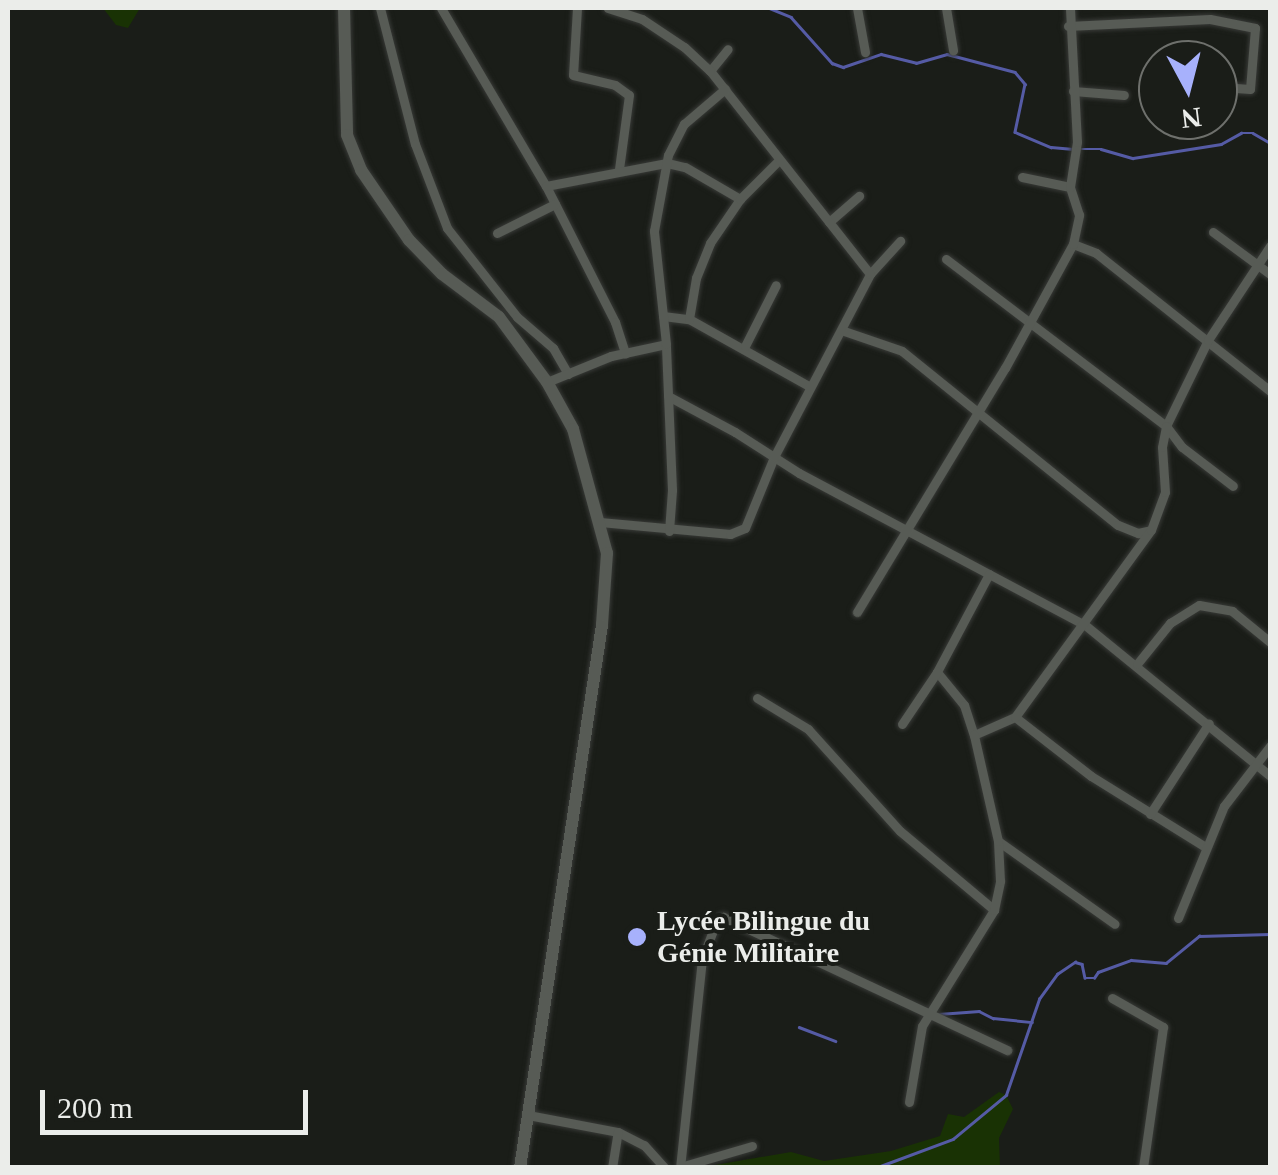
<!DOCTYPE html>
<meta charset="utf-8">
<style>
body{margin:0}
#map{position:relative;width:1278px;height:1175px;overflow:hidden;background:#1a1d18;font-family:"Times New Roman",serif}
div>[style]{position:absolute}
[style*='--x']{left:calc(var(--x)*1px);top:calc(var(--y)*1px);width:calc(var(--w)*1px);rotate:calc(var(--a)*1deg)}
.green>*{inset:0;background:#193204}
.stream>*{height:2.5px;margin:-1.25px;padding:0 1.25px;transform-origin:1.25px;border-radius:1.25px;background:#555ba5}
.roads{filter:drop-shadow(0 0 2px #383a37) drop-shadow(0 0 2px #383a37)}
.minor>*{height:9px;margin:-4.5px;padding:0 4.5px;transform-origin:4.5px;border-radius:4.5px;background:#575b55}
.secondary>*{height:12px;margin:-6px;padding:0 6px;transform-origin:6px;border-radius:6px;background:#575b55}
.dots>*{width:28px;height:28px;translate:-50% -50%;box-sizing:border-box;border:5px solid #1a1d18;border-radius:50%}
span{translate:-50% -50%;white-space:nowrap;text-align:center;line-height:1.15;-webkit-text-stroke:8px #1a1d18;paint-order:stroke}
.poi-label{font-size:28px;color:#ebedea;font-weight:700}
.left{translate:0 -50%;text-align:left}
.frame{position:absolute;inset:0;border:10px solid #ebedea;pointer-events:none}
.north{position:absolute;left:1138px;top:40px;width:100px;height:100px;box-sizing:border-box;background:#1a1d18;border:2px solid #6e706c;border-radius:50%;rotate:173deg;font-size:28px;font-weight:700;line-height:40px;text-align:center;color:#ebedea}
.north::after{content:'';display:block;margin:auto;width:35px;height:45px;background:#a7b1fc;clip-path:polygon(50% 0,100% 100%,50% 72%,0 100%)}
.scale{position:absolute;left:40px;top:1090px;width:268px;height:45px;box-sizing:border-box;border:5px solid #ebedea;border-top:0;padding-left:12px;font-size:30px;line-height:35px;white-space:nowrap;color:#ebedea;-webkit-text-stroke:8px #1a1d18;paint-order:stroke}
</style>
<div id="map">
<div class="green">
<div style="clip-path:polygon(103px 8px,140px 8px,128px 28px,116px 25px)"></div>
<div style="clip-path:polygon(999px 1092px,1006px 1095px,1013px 1109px,999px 1138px,1000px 1167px,703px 1167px,791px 1152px,824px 1161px,891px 1151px,940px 1136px,948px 1114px,964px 1117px)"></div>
</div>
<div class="stream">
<div style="--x:769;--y:8;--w:24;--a:22"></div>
<div style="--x:791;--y:17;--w:62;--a:48.3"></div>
<div style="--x:832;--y:63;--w:12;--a:20"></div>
<div style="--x:843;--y:67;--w:40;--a:-18.9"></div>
<div style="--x:881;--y:54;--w:36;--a:14"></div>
<div style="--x:916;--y:63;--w:32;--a:-16"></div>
<div style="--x:947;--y:54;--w:70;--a:14.8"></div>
<div style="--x:1015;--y:72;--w:16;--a:50"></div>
<div style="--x:1025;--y:84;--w:49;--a:101.8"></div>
<div style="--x:1015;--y:132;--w:39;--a:23"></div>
<div style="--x:1051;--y:147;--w:22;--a:5"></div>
<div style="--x:1081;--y:149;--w:20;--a:0"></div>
<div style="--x:1101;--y:149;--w:33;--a:16"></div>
<div style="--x:1133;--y:158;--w:89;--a:-9"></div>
<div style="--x:1221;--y:144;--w:23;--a:-29"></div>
<div style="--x:1241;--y:133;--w:12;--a:0"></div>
<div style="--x:1253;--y:133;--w:20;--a:30"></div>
<div style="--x:939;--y:1014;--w:40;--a:-4.3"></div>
<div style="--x:979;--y:1011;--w:16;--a:27"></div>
<div style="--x:993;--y:1018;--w:39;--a:6"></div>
<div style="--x:799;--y:1027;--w:39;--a:21"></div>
<div style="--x:875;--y:1168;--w:83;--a:-20.4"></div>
<div style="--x:953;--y:1139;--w:69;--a:-39.7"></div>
<div style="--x:1006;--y:1095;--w:102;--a:-71"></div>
<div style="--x:1039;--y:999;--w:31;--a:-54"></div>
<div style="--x:1057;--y:974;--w:22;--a:-34"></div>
<div style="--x:1075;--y:962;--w:7;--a:16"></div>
<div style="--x:1082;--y:964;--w:14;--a:78"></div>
<div style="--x:1085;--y:978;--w:9;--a:0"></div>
<div style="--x:1094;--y:978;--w:7;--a:-56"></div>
<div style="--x:1098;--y:972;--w:35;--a:-20"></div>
<div style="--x:1131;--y:960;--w:35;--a:5"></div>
<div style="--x:1166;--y:963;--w:43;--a:-39.3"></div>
<div style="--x:1199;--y:936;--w:71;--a:-1.6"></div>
</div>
<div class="roads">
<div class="minor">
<div style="--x:380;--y:8;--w:140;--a:75.6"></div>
<div style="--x:415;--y:144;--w:90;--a:69.1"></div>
<div style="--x:447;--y:228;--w:113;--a:51.8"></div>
<div style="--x:517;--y:317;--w:48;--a:40.7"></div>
<div style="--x:553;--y:348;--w:30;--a:60"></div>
<div style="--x:441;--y:8;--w:207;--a:59.5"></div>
<div style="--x:546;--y:186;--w:153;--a:63.1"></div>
<div style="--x:615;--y:322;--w:33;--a:72"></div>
<div style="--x:577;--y:8;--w:67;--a:93.4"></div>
<div style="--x:573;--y:75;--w:43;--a:13.4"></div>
<div style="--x:615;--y:85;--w:17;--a:36"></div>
<div style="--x:629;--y:95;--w:75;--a:97.7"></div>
<div style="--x:857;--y:8;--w:45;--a:79.7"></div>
<div style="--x:946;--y:8;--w:43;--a:80.5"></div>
<div style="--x:1068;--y:26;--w:142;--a:-2.8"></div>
<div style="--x:1210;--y:19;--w:46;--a:11.3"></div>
<div style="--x:1255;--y:28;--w:61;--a:94.7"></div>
<div style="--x:1250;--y:89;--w:32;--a:-176"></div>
<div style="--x:710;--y:71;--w:28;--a:-51"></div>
<div style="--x:1073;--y:91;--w:51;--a:4.5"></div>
<div style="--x:1022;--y:177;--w:49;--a:11.8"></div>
<div style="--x:546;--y:186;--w:123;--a:-10.8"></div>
<div style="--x:667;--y:163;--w:18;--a:13"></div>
<div style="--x:685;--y:167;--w:64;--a:30.2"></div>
<div style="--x:829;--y:222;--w:40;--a:-41"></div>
<div style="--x:1213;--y:232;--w:71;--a:36.4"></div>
<div style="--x:497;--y:233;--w:65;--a:-26.6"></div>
<div style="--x:1073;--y:244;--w:25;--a:21"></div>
<div style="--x:1096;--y:253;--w:222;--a:38.4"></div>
<div style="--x:946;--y:259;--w:276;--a:37.2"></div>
<div style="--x:1166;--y:426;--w:96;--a:-64"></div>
<div style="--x:1208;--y:340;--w:113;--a:-56.6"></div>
<div style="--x:870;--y:274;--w:45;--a:-47.7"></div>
<div style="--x:663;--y:316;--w:26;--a:7"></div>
<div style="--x:689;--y:319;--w:137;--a:29.2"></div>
<div style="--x:689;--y:319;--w:42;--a:-80.3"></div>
<div style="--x:696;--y:278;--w:38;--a:-68"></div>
<div style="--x:710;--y:243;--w:53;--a:-55.7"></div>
<div style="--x:740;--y:199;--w:55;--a:-45"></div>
<div style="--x:844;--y:331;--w:61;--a:19"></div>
<div style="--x:902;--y:351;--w:277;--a:38.9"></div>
<div style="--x:1118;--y:525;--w:22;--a:22"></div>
<div style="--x:1138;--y:533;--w:13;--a:-13"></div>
<div style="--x:745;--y:346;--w:68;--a:-63.1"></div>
<div style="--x:547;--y:382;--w:69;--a:-22.1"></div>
<div style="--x:611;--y:356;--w:56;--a:-12.3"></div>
<div style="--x:668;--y:396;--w:76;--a:28.2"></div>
<div style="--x:735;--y:432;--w:76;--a:32.6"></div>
<div style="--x:799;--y:473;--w:324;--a:28"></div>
<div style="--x:1085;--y:625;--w:239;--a:39.2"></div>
<div style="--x:1166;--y:426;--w:26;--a:53"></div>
<div style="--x:1182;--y:447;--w:64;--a:37.4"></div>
<div style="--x:600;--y:522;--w:131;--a:5.3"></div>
<div style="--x:730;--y:534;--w:16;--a:-22"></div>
<div style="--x:745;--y:528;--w:77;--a:-67.8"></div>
<div style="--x:774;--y:457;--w:207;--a:-62.3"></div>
<div style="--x:870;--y:274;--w:258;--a:-128.2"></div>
<div style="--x:710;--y:71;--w:35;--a:-137"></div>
<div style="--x:684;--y:47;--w:50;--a:-146.3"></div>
<div style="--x:642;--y:19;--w:36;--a:-162"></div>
<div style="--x:669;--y:531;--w:41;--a:-85.8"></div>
<div style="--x:672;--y:490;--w:146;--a:-92.4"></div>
<div style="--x:666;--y:344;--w:114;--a:-96.1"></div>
<div style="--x:654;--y:231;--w:77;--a:-79.6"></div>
<div style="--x:668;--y:155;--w:35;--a:-63"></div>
<div style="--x:684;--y:124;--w:54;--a:-40.5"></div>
<div style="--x:989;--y:574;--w:111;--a:118"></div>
<div style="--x:937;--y:672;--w:43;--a:50.7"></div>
<div style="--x:964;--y:705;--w:32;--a:72"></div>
<div style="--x:974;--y:735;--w:45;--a:-23.7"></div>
<div style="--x:1015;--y:717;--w:96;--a:37.8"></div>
<div style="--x:1091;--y:776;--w:133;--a:31.8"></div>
<div style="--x:857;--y:612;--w:285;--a:-58.8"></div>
<div style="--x:1005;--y:368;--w:141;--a:-61.3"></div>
<div style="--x:1073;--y:244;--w:30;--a:-78"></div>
<div style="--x:1079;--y:215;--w:29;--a:-108"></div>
<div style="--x:1070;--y:187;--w:46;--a:-81.2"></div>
<div style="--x:1077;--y:142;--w:134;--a:-93"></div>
<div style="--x:1137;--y:664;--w:53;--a:-51.2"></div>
<div style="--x:1170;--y:623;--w:34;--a:-32"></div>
<div style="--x:1199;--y:605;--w:34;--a:10"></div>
<div style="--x:1232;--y:611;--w:49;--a:39.2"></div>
<div style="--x:757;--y:698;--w:60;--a:31.3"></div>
<div style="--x:808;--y:729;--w:137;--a:48"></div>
<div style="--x:900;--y:831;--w:123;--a:40"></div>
<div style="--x:1015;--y:717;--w:231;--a:-54"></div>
<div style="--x:1151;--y:530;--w:40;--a:-69.8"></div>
<div style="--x:1165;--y:492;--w:45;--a:-93.8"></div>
<div style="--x:1162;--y:447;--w:21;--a:-79"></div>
<div style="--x:902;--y:724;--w:63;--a:-56.1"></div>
<div style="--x:1150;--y:814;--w:108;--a:-57"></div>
<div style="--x:998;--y:841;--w:143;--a:35.4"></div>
<div style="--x:1178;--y:918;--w:121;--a:-67.7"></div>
<div style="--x:1224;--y:806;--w:76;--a:-52.5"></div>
<div style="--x:1112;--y:998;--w:59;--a:29.6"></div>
<div style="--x:1163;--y:1027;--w:142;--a:98.1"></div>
<div style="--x:909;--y:1102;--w:77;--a:-80.3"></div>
<div style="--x:922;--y:1026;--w:137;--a:-58.2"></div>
<div style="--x:994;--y:910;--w:30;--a:-78"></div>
<div style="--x:1000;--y:881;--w:40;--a:-92.9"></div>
<div style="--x:998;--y:841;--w:109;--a:-102.8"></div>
<div style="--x:528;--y:1115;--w:92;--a:10.7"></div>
<div style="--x:618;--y:1132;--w:29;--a:27"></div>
<div style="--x:644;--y:1145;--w:31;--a:48"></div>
<div style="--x:680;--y:1167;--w:75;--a:-16.3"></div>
<div style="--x:612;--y:1168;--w:36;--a:-81"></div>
<div style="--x:680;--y:1168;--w:210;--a:-84"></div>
<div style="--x:702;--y:959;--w:42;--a:-69"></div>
<div style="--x:717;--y:920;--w:7;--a:-27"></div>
<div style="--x:723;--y:917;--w:314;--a:25.1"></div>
</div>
<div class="secondary">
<div style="--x:344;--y:8;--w:127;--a:88.6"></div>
<div style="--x:347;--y:135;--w:38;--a:68"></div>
<div style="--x:361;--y:170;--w:85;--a:55.6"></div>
<div style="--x:409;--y:240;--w:47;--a:45.9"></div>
<div style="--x:442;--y:274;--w:71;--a:37"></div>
<div style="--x:499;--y:317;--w:81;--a:53.6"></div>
<div style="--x:547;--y:382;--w:54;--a:61"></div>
<div style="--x:573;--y:429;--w:129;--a:74.7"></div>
<div style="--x:607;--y:553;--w:72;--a:94"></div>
<div style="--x:602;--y:625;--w:549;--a:98.59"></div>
</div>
</div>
<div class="dots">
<div style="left:637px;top:937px;background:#a7b1fc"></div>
</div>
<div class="poi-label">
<span class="left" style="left:657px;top:937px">Lycée Bilingue du<br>Génie Militaire</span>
</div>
<div class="frame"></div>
<div class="north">N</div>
<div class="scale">200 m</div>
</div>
